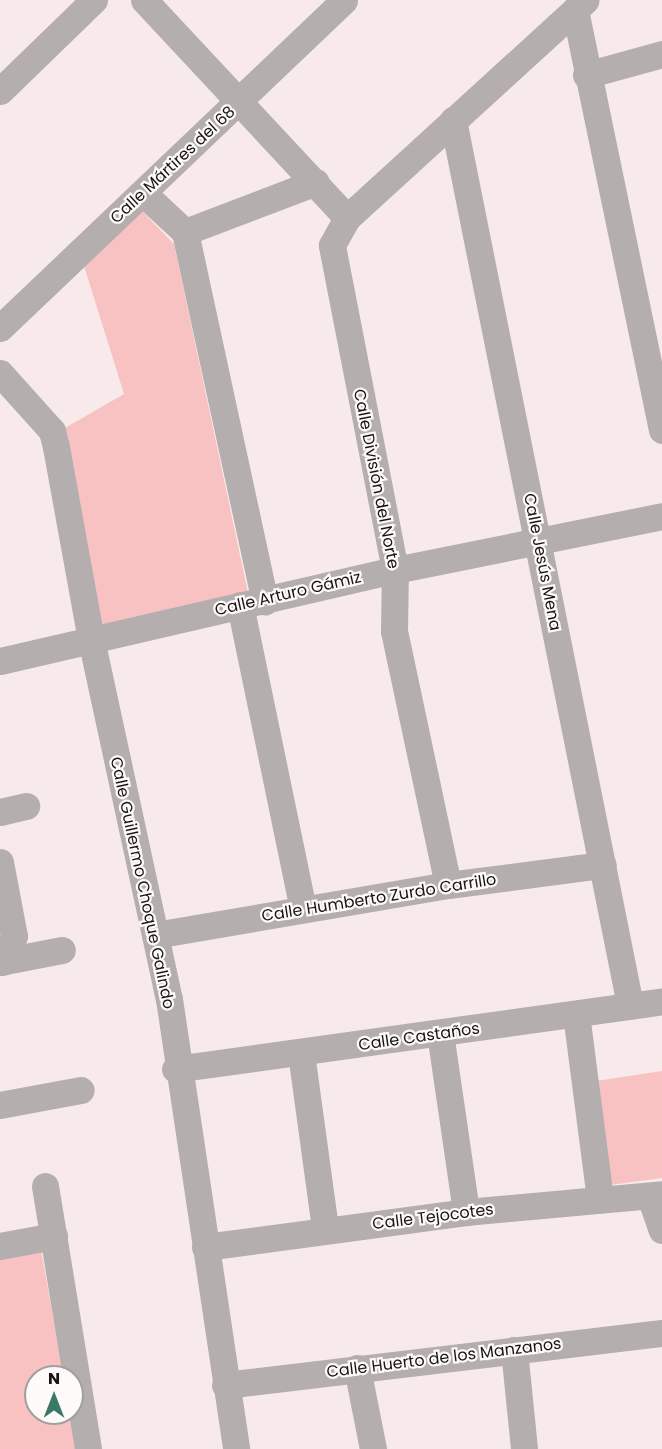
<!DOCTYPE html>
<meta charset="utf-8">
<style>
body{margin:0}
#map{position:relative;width:662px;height:1449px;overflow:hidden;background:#f8eaea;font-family:Poppins,sans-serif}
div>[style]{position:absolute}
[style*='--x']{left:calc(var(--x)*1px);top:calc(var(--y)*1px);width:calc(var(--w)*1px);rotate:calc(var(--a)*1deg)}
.green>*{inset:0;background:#f8c2c2}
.minor>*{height:27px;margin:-13.5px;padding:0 13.5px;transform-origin:13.5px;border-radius:13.5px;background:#b4aeae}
span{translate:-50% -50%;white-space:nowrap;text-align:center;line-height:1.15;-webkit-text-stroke:4.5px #fffafa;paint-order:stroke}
.street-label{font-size:16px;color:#191515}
.north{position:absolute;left:24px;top:1365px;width:60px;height:60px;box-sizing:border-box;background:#fffafa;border:2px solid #a39e9e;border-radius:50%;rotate:0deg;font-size:16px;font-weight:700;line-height:24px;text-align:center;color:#191515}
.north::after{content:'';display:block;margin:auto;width:21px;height:27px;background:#3a7968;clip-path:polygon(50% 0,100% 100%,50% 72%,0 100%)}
</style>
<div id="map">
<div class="green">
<div style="clip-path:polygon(139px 208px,174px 244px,248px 593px,95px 629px,58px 432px,124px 394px,84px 266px)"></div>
<div style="clip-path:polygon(662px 1071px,662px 1178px,610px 1185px,596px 1081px)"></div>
<div style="clip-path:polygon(41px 1250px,64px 1377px,36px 1377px,36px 1413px,70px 1413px,77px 1449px,0 1449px,0 1258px)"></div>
</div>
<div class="minor">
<div style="--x:144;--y:0;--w:298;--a:47"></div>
<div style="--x:575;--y:10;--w:429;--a:78.3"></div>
<div style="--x:586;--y:75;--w:79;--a:-15.4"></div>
<div style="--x:0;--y:91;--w:131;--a:-44.1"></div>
<div style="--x:453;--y:120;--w:903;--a:78.69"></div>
<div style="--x:143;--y:193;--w:57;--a:42.9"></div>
<div style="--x:185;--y:232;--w:378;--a:77.8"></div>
<div style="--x:185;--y:232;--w:140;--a:-20.9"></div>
<div style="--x:0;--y:328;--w:475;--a:-43.6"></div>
<div style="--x:0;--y:373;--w:78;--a:48.1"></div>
<div style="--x:52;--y:431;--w:16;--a:76"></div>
<div style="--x:56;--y:447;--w:195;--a:79.7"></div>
<div style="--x:91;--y:639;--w:368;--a:77.8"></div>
<div style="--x:169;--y:999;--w:455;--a:81.5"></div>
<div style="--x:240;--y:605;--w:310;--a:78.3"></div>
<div style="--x:0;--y:661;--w:405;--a:-13"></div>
<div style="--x:395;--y:570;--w:272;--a:-11.4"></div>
<div style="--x:0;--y:812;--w:27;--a:-13"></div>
<div style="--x:0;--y:862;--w:75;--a:79.3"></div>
<div style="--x:14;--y:936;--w:28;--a:113"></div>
<div style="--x:448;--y:885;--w:260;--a:-102"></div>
<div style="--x:394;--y:631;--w:61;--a:-89.1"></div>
<div style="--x:395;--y:570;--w:331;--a:-101"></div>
<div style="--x:332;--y:245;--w:31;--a:-61"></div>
<div style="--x:347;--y:218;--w:323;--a:-42.4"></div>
<div style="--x:155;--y:935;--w:297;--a:-9.7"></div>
<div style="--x:448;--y:885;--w:156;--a:-7.4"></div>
<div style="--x:0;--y:962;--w:63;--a:-11"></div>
<div style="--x:576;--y:1014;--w:186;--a:82.6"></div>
<div style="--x:440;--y:1033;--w:181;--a:81.7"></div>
<div style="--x:301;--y:1053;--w:178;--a:82.2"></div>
<div style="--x:175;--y:1069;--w:492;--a:-7.9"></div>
<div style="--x:0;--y:1105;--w:82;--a:-10.5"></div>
<div style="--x:45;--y:1186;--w:266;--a:80.7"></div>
<div style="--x:650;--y:1196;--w:36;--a:71"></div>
<div style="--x:0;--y:1246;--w:55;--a:-10.5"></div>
<div style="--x:205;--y:1247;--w:263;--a:-7.6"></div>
<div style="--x:466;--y:1212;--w:197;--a:-5.2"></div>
<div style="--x:514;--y:1350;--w:100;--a:84.2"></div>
<div style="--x:357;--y:1368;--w:83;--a:78.8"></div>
<div style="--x:225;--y:1385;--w:440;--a:-6.8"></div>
</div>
<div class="street-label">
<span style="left:173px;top:165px;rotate:-43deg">Calle Mártires del 68</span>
<span style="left:376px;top:479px;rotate:79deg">Calle División del Norte</span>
<span style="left:542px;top:562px;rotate:79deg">Calle Jesús Mena</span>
<span style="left:288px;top:594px;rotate:-13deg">Calle Arturo Gámiz</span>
<span style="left:142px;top:883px;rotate:78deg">Calle Guillermo Choque Galindo</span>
<span style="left:379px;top:898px;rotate:-9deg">Calle Humberto Zurdo Carrillo</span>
<span style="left:419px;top:1037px;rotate:-8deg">Calle Castaños</span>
<span style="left:433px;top:1217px;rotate:-7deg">Calle Tejocotes</span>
<span style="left:444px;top:1358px;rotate:-7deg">Calle Huerto de los Manzanos</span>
</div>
<div class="north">N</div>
</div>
